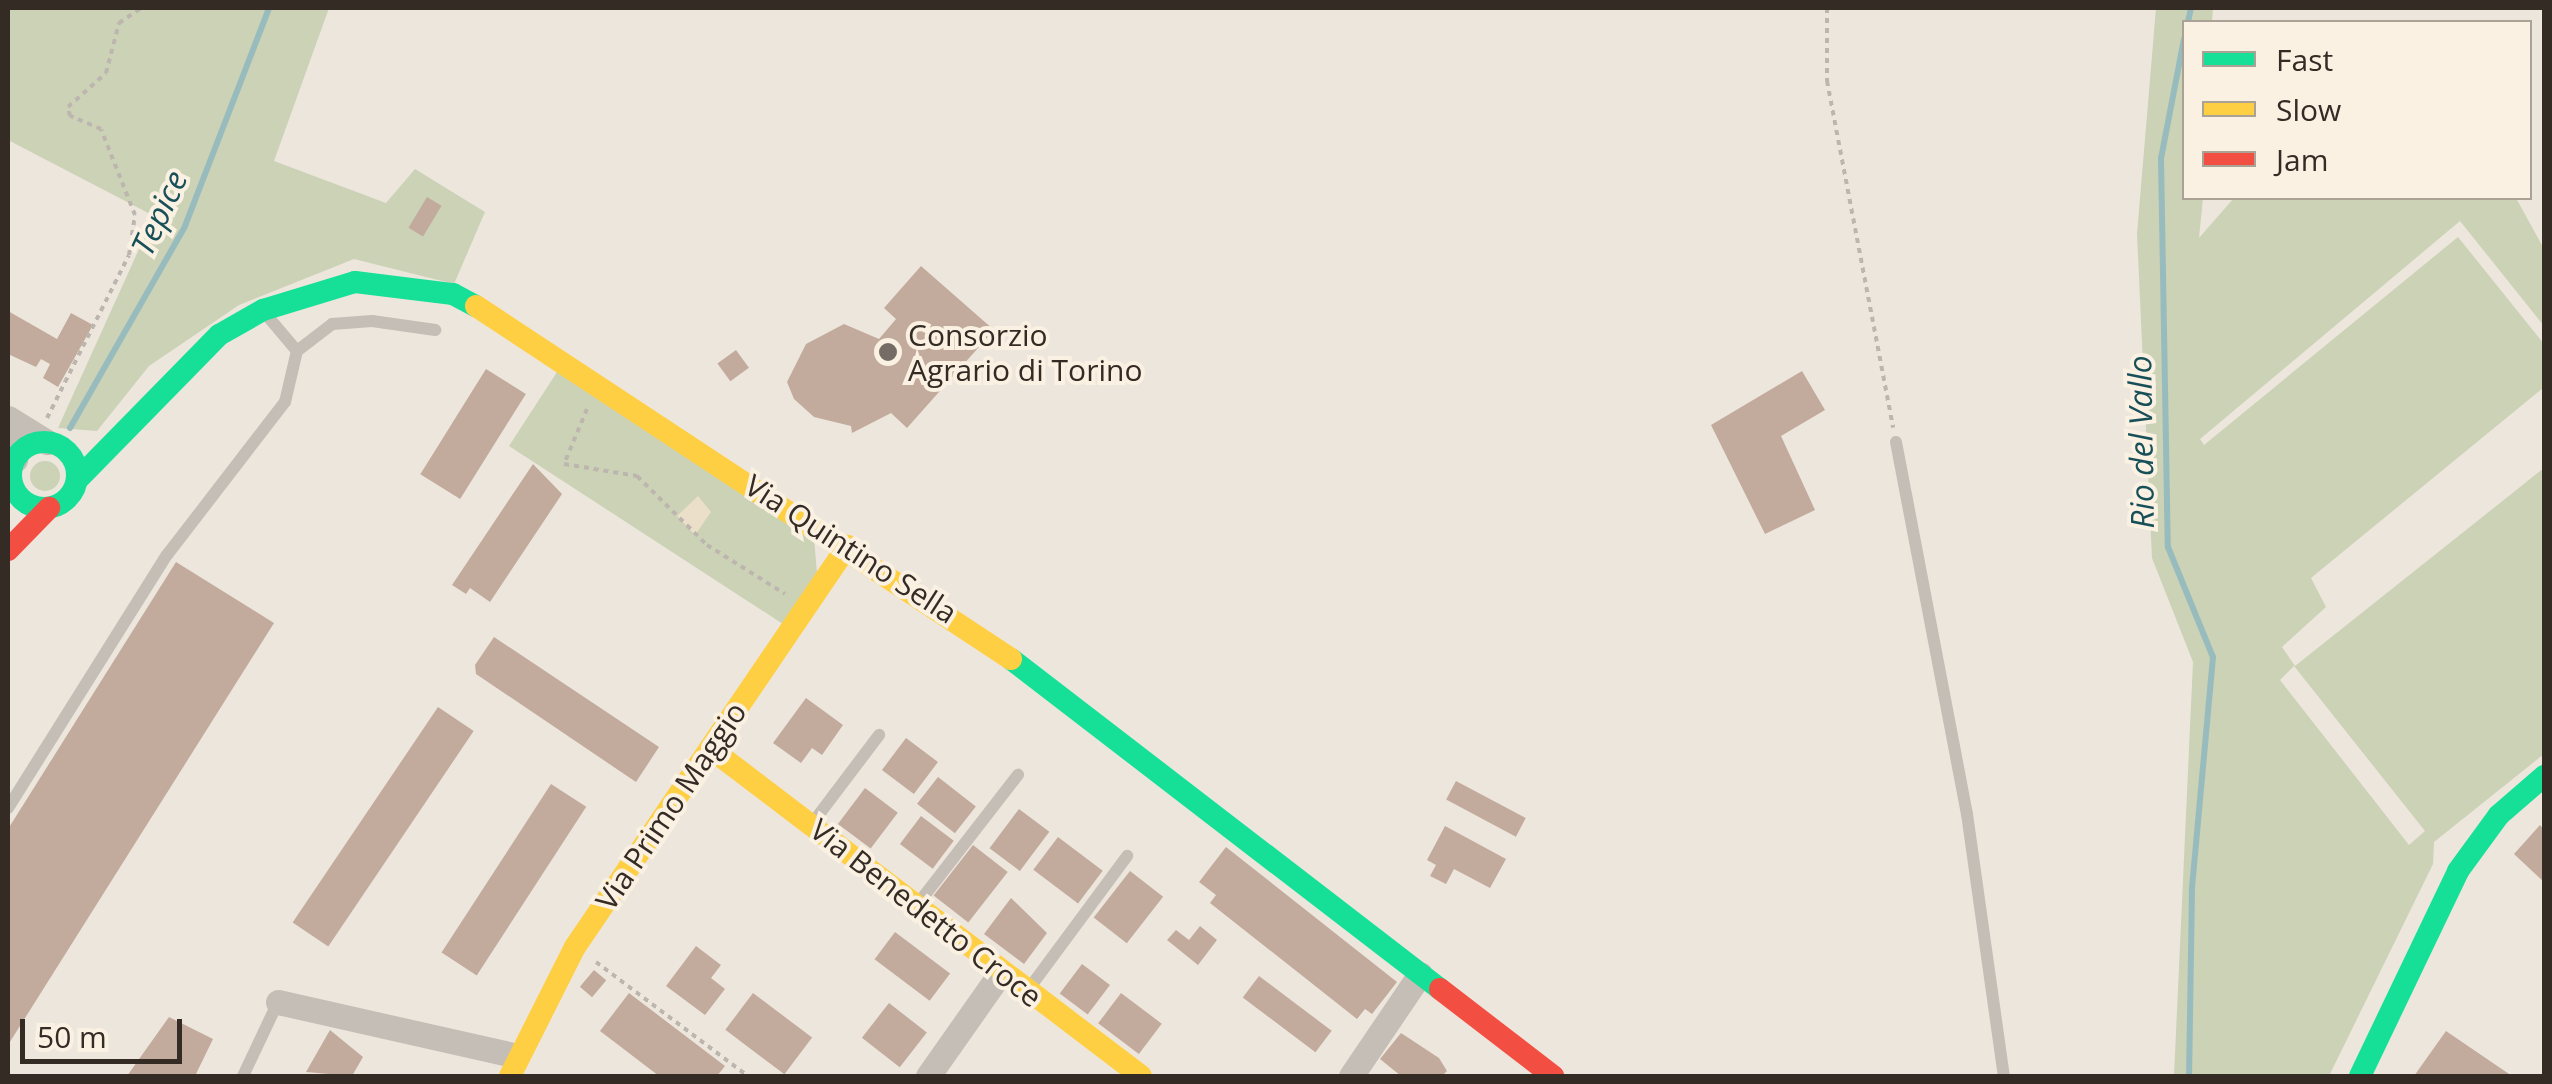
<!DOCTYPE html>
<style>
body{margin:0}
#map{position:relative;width:2552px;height:1084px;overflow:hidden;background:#ede6dc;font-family:"Open Sans",sans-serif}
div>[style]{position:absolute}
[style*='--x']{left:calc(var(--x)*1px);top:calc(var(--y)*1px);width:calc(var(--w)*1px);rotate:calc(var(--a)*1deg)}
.green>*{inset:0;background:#cbd2b5}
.round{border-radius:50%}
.plaza>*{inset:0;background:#ecdfca}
.stream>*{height:6px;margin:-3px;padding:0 3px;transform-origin:3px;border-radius:3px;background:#98bcbe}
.building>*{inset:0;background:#c2ab9d;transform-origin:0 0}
.path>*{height:4px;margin-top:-2px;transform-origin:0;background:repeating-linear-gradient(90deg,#bdb6af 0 5px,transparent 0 10px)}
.lane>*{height:12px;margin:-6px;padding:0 6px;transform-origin:6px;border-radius:6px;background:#c5beb6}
.street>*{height:25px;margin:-12.5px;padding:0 12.5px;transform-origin:12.5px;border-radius:12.5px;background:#c5beb6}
.fast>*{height:22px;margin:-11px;padding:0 11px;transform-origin:11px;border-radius:11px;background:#16e098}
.fast>.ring{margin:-11px;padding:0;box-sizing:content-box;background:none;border:22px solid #16e098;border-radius:50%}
.slow>*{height:22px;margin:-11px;padding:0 11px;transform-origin:11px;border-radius:11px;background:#ffcf43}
.jam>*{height:22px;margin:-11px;padding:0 11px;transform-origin:11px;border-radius:11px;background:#f24e42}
.dots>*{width:28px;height:28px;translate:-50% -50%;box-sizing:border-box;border:5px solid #faf1e2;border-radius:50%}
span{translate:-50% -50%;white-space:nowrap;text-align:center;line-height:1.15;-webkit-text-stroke:8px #faf1e2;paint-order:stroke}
.poi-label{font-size:30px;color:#352b25}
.left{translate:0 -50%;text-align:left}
.street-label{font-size:30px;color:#352b25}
.water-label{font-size:32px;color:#185059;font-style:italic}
.frame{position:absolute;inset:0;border:10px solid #352b25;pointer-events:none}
.legend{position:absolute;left:2182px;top:20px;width:350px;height:180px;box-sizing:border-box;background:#faf1e2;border:2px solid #aba296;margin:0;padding:12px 18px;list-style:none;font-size:30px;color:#352b25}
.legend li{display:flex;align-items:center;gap:20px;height:50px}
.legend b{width:50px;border:2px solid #aba296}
.scale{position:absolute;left:20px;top:1019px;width:162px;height:45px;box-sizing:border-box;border:5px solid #352b25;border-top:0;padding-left:12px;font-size:30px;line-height:35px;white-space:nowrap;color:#352b25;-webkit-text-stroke:8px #faf1e2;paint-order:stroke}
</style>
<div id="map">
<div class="green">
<div style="clip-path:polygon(8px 8px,329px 8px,274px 161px,386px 203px,415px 169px,485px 212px,454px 284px,354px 259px,239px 305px,149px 366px,97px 431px,58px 428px,154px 216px,8px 140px)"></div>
<div style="clip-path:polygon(evenodd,2156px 8px,2213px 8px,2212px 22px,2184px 22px,2184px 198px,2203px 198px,2199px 238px,2234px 198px,2516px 198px,2544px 249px,2544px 326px,2460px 221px,2200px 439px,2204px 445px,2458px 237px,2544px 344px,2544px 387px,2311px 578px,2326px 607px,2282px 647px,2295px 666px,2544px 468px,2544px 754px,2434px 842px,2433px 864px,2329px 1076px,2174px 1076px,2193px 662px,2152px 558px,2137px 234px,2156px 8px,2294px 666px,2425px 831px,2409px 845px,2280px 680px,2294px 666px)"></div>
<div style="clip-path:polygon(559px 369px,814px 539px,817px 573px,783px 624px,509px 446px)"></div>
<div class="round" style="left:30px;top:461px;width:30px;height:30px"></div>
</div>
<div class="plaza">
<div style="clip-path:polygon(698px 496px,711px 512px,695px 535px,677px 516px)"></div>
</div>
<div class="stream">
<div style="--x:2188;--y:22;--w:14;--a:-78"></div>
<div style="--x:2184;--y:39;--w:121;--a:100.9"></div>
<div style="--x:2161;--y:158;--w:389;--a:89"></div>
<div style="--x:2168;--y:547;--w:119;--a:67.8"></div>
<div style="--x:2213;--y:657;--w:233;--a:95.2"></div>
<div style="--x:2192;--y:889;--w:187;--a:90.9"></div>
<div style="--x:70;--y:428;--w:232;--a:-60.3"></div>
<div style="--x:185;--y:226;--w:234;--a:-68.9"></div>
</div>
<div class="building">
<div style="left:427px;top:197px;width:17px;height:36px;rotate:31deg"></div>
<div style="clip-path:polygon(921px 266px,994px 330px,907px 428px,891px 413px,852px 433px,851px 426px,814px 417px,794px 399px,787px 382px,806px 344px,844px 324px,879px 339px,896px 319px,884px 308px)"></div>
<div style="clip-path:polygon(8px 311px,57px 339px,71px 313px,93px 325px,58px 387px,43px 378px,50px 364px,41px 359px,36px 367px,8px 354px)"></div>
<div style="left:736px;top:350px;width:22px;height:23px;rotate:54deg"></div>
<div style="left:486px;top:369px;width:47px;height:124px;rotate:32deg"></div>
<div style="clip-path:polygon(1802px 371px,1825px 410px,1781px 436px,1815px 510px,1765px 534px,1711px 425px)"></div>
<div style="clip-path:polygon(533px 464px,562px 494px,490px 602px,470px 588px,466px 594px,452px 585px)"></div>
<div style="clip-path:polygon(176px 562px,274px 623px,8px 1045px,8px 829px)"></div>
<div style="clip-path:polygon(494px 637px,659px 747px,636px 782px,476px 674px,475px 665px)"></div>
<div style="clip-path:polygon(806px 698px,843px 725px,822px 755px,812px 748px,801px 763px,773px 743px)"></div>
<div style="left:438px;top:707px;width:43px;height:260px;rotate:34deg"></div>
<div style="left:906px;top:738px;width:40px;height:40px;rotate:37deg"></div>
<div style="left:938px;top:777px;width:48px;height:34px;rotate:38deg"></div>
<div style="left:1456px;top:781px;width:79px;height:21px;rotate:28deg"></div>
<div style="left:551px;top:784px;width:42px;height:201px;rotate:33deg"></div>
<div style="left:865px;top:788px;width:41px;height:45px;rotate:37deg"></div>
<div style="left:1019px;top:809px;width:38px;height:49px;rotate:37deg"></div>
<div style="left:921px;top:816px;width:41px;height:35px;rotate:37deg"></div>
<div style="clip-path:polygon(2540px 825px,2544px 830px,2544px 882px,2514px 854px)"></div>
<div style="clip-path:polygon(1445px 826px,1506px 859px,1490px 888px,1454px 869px,1446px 884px,1430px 876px,1436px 865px,1427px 860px)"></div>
<div style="left:1058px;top:837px;width:56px;height:41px;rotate:37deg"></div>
<div style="left:973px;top:845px;width:44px;height:64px;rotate:38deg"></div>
<div style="clip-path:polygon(1226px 847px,1397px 982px,1372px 1014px,1365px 1009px,1357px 1019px,1210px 903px,1216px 895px,1199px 882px)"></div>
<div style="left:1130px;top:871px;width:42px;height:59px;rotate:38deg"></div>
<div style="clip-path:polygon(1011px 898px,1047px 933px,1024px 964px,984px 934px)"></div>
<div style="clip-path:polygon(1200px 926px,1217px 940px,1198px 965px,1167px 940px,1176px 930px,1189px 940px)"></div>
<div style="left:895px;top:932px;width:69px;height:34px;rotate:37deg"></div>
<div style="clip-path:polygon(696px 946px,721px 965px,711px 978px,725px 989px,705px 1015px,666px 986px)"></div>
<div style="left:1082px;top:964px;width:35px;height:37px;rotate:37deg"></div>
<div style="left:594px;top:970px;width:16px;height:22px;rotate:40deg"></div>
<div style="left:1259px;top:976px;width:91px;height:27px;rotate:37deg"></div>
<div style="clip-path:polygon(629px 993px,725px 1066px,717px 1076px,659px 1076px,600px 1031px)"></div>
<div style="left:753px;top:993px;width:74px;height:46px;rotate:37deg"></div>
<div style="left:1121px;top:993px;width:51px;height:38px;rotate:37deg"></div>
<div style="left:889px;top:1003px;width:48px;height:44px;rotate:38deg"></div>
<div style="clip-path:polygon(169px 1017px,213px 1039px,195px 1076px,127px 1076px)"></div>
<div style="clip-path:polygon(330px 1030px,363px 1057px,352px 1076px,306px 1072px)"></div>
<div style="clip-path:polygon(2446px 1031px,2512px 1076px,2414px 1076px)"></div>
<div style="clip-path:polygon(1401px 1033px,1439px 1058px,1447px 1071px,1442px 1076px,1401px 1076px,1380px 1059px)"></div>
</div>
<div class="path">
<div style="--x:1827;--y:8;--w:73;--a:90"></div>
<div style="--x:1827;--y:81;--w:353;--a:79.2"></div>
<div style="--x:587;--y:409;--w:60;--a:112.7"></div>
<div style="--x:564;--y:464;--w:74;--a:9.3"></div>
<div style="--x:637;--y:476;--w:98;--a:44.6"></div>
<div style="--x:707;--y:545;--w:92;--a:32.1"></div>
<div style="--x:47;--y:418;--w:182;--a:-63.3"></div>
<div style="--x:129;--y:255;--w:40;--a:-81.5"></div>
<div style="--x:135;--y:215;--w:92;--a:-111.6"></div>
<div style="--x:101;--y:129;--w:34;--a:-157"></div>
<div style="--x:70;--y:116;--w:9;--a:-103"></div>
<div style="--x:68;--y:107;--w:51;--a:-41.8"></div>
<div style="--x:106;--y:73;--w:52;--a:-75.4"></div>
<div style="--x:119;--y:23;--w:27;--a:-34"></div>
<div style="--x:8;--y:488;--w:5;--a:-37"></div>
<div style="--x:596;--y:962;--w:190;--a:36.9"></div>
</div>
<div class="lane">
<div style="--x:264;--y:312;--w:51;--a:49.8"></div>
<div style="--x:297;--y:351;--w:44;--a:-37.6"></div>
<div style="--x:332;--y:324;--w:40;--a:-4.3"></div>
<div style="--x:372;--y:321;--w:64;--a:8.1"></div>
<div style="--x:1896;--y:442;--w:379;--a:79.2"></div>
<div style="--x:1967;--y:814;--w:265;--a:82"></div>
<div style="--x:8;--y:808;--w:299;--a:-57.9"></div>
<div style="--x:167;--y:555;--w:193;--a:-52.4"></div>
<div style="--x:285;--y:402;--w:52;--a:-76.8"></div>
<div style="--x:814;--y:821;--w:108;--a:-52.9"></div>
<div style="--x:917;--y:905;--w:165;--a:-52.2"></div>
<div style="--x:1028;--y:990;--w:167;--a:-53.5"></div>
<div style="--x:243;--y:1076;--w:82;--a:-64.7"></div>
</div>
<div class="street">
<div style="--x:8;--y:418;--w:46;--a:31.6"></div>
<div style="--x:8;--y:444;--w:17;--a:65"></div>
<div style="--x:278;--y:1002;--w:245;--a:12.7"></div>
<div style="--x:928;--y:1076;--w:127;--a:-54.9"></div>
<div style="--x:1351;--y:1076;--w:123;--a:-55.9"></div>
</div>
<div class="fast">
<div class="ring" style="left:11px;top:442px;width:44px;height:44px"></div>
<div style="--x:77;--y:480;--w:203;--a:-45.6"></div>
<div style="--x:219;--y:335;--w:51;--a:-29.6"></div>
<div style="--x:263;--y:310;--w:96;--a:-16.9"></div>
<div style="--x:355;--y:282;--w:99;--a:7"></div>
<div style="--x:453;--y:294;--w:26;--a:28"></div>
<div style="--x:1011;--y:659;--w:541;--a:37.57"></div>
<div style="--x:2360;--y:1076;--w:227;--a:-64.4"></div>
<div style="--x:2458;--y:871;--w:69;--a:-53.8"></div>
<div style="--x:2499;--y:815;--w:60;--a:-40.9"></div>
</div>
<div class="slow">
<div style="--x:476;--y:306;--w:641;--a:33.42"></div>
<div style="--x:711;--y:749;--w:540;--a:37.25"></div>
<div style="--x:510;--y:1076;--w:144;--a:-63.3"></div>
<div style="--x:575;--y:947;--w:485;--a:-55.8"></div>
</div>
<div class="jam">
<div style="--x:8;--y:550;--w:59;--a:-45.7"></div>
<div style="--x:1440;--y:989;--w:143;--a:37.6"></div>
</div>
<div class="dots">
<div style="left:888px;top:352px;background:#756c65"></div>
</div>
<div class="poi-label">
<span class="left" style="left:908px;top:352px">Consorzio<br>Agrario di Torino</span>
</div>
<div class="street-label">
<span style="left:851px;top:549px;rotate:33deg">Via Quintino Sella</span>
<span style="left:671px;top:806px;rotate:-56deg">Via Primo Maggio</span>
<span style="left:926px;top:913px;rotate:38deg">Via Benedetto Croce</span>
</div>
<div class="water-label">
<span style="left:159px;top:213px;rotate:-65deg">Tepice</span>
<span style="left:2141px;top:442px;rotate:-91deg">Rio del Vallo</span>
</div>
<div class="frame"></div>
<ul class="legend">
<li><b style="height:12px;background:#16e098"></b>Fast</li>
<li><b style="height:12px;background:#ffcf43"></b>Slow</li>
<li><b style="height:12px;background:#f24e42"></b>Jam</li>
</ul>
<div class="scale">50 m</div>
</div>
